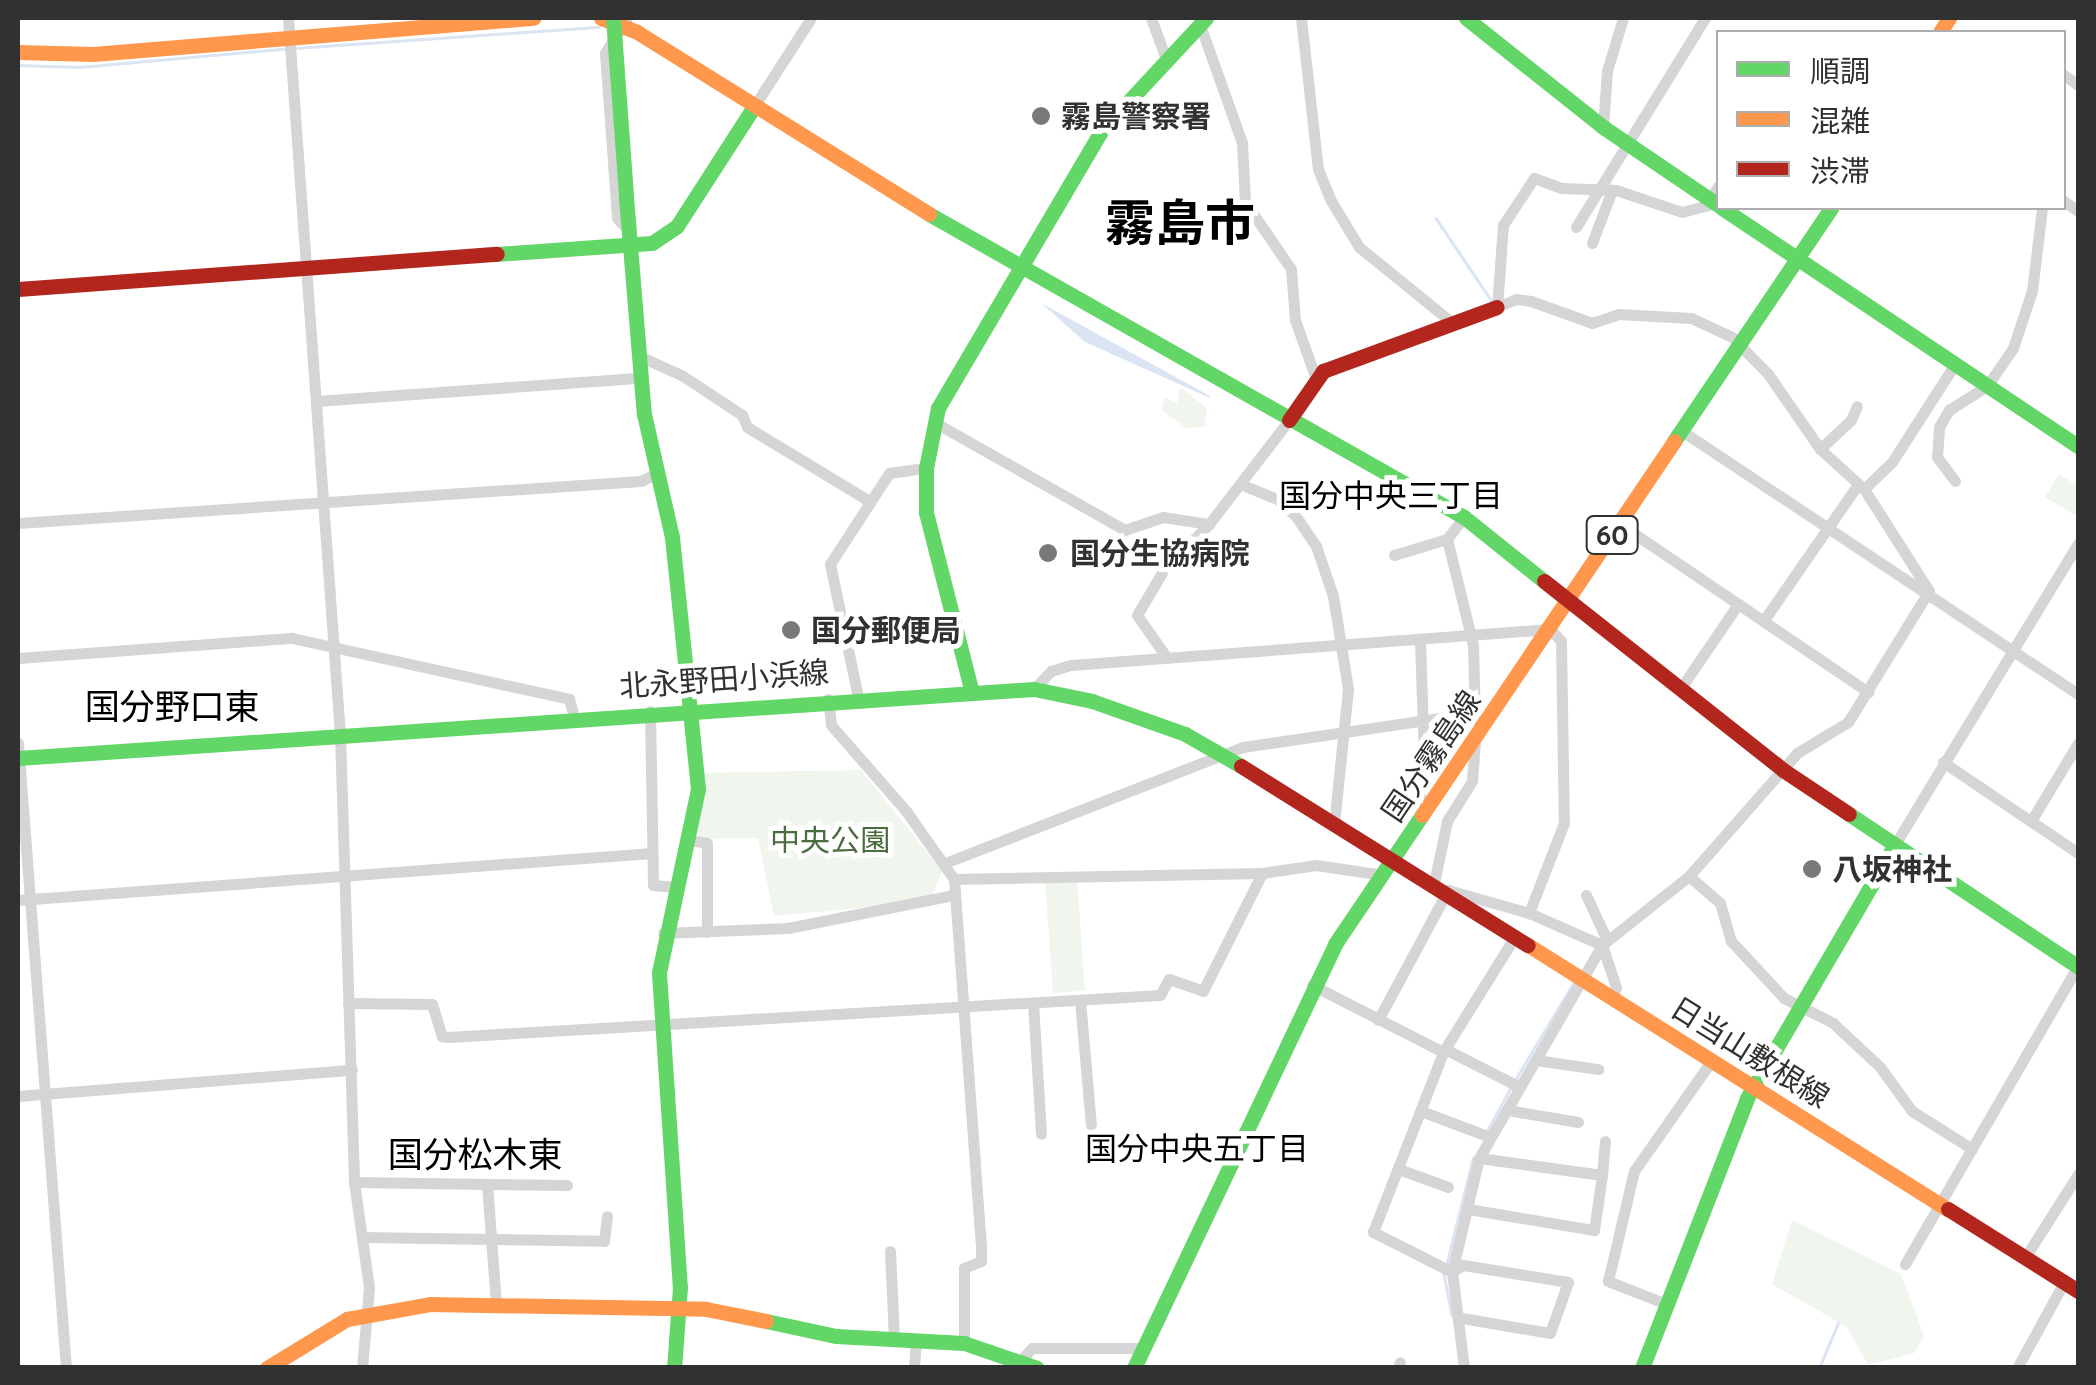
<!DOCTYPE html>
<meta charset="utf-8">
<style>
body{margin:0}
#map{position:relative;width:2096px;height:1385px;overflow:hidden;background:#fff;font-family:Quicksand,"Noto Sans JP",sans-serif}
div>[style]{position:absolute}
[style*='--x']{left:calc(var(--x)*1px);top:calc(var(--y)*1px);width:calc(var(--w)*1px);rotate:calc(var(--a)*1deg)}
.green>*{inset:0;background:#f0f5ed;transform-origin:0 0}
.water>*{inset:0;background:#dbe4f2}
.stream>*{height:2.5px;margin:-1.25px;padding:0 1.25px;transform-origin:1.25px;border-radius:1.25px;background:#dbe4f2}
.street>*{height:11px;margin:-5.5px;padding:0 5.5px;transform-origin:5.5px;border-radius:5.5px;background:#d5d5d5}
.fast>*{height:15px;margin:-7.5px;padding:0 7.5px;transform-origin:7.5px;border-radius:7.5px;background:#63d668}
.slow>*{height:15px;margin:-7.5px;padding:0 7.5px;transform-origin:7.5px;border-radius:7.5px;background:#ff974d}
.jam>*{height:15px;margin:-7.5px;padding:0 7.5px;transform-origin:7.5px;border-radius:7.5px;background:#b3261e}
.fast-bridge>*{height:15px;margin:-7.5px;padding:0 7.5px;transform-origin:7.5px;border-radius:7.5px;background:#63d668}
.dots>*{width:28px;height:28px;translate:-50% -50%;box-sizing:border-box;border:5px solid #fff;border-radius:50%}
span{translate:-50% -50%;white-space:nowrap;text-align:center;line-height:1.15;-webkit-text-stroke:10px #fff;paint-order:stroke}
.shield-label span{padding:2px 8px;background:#fff;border:2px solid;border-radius:8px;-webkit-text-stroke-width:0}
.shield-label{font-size:28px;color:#313131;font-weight:700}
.poi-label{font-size:30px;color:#313131;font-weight:700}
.left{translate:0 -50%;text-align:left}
.street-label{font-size:30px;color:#313131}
.park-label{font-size:30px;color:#496d3e}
.neighbourhood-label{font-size:32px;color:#000}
.quarter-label{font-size:35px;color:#000}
.town-label{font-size:50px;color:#000;font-weight:700}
.frame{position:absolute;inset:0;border:20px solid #313131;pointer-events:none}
.legend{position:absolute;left:1716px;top:30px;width:350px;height:180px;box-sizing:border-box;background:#fff;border:2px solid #adadad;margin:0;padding:12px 18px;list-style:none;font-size:30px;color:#313131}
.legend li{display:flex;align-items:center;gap:20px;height:50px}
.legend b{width:50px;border:2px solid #adadad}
</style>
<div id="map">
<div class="green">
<div style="clip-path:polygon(1180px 387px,1207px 408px,1204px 427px,1186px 428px,1161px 409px,1165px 398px,1177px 403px)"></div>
<div style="clip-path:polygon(2059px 474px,2078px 486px,2078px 517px,2045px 497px)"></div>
<div style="clip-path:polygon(861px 770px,942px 871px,930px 901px,774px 916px,758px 838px,699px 839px,698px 773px)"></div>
<div style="left:1077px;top:878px;width:113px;height:32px;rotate:86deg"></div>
<div style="clip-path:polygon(1792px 1220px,1901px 1274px,1924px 1336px,1914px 1353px,1868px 1365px,1847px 1327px,1772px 1284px)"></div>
</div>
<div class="water">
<div style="clip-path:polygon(1041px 303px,1210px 396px,1210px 398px,1085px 342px)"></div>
</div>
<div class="stream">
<div style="--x:641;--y:18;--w:4;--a:0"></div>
<div style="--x:296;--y:48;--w:304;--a:-4"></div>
<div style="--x:18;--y:65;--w:62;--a:1.8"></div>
<div style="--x:80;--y:67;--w:204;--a:-5.1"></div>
<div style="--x:1436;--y:218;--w:99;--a:56.1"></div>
<div style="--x:1515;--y:1080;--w:117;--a:-59"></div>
<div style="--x:1486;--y:1133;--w:52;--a:-61.5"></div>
<div style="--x:1446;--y:1266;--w:111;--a:-76"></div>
<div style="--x:1444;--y:1274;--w:42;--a:79"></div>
<div style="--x:1819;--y:1368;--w:49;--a:-67.1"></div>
</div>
<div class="street">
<div style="--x:288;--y:18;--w:718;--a:85.85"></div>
<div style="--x:340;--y:734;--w:448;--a:88.2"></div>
<div style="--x:354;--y:1182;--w:107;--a:81.9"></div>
<div style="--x:369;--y:1288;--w:80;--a:95"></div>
<div style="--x:627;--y:18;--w:41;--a:122.2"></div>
<div style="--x:605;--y:53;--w:165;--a:85.8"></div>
<div style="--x:617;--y:218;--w:18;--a:47"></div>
<div style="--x:1151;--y:18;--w:44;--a:69.9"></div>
<div style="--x:1301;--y:18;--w:152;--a:83.6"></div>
<div style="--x:1318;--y:169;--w:32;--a:68"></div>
<div style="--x:1330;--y:199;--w:56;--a:58.9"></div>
<div style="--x:1359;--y:247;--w:117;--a:39.1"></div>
<div style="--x:1199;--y:22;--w:128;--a:70.4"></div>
<div style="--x:1242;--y:143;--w:59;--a:87.1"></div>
<div style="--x:1245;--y:202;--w:81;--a:55.5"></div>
<div style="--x:1291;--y:269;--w:51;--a:85.5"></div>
<div style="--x:1295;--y:320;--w:59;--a:70.3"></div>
<div style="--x:2064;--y:75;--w:17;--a:36"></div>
<div style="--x:753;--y:108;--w:107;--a:-57.2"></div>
<div style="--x:1603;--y:127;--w:56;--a:-85.9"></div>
<div style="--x:1607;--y:71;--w:55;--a:-73.2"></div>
<div style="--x:1710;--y:200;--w:16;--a:-60"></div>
<div style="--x:2064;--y:201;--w:17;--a:36"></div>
<div style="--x:1576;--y:227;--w:246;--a:-58.3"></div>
<div style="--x:1592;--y:243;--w:57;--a:-69.3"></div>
<div style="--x:1497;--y:307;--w:82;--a:-85.8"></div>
<div style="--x:1503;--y:225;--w:56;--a:-56.6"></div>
<div style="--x:1534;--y:178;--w:30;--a:20"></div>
<div style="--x:1562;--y:188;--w:54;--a:2.1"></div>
<div style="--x:1616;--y:190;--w:70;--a:18.4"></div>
<div style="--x:1682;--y:212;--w:34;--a:-15"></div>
<div style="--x:639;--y:356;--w:48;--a:24.4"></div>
<div style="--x:683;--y:376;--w:71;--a:33.5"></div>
<div style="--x:742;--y:415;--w:13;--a:67"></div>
<div style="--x:747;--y:427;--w:143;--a:31.2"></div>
<div style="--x:316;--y:401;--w:325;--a:-4.1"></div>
<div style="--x:934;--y:422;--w:219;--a:29.5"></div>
<div style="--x:1125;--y:530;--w:40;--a:-18.9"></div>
<div style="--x:1163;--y:517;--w:47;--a:8.7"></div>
<div style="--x:1209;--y:524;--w:131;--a:-52.4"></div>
<div style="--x:1682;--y:431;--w:475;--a:33.6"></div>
<div style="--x:1820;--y:449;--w:42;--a:-43.1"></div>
<div style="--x:1851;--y:420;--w:15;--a:-67"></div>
<div style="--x:1955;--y:481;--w:30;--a:-127"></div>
<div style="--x:1937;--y:457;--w:30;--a:-86"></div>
<div style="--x:1939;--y:427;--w:20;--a:-60"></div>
<div style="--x:1949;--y:410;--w:45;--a:-32.3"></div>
<div style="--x:1987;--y:386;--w:46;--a:-55.6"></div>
<div style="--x:2013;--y:348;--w:60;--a:-71.6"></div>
<div style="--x:2032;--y:291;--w:84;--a:-83.1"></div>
<div style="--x:1240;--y:484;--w:40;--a:22"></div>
<div style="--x:1277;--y:499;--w:24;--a:42"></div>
<div style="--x:1295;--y:515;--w:37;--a:56"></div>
<div style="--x:1316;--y:546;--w:53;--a:71.2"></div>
<div style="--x:1333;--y:596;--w:94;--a:80.8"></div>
<div style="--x:1348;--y:689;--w:137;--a:95.9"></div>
<div style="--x:1864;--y:489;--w:39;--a:-44"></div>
<div style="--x:1892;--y:462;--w:117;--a:-57.3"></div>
<div style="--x:1464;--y:517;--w:28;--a:128"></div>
<div style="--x:1447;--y:539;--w:109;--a:76.2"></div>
<div style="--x:1473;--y:645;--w:74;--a:88.5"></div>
<div style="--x:18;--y:523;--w:624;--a:-3.86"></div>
<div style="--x:641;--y:481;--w:18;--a:-27"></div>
<div style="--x:1620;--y:524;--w:300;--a:34.1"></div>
<div style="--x:1394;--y:555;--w:55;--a:-16.8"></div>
<div style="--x:1764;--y:620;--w:165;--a:-55.3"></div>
<div style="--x:1420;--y:640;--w:120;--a:88.1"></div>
<div style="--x:1424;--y:760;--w:35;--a:100"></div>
<div style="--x:1418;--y:794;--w:17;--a:50"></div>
<div style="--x:18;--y:658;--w:275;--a:-4.2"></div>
<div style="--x:292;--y:638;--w:284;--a:12.4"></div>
<div style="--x:569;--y:699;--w:19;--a:74"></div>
<div style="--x:1167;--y:658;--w:52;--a:-124.9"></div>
<div style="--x:1137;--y:615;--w:51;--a:-59.4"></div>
<div style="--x:1163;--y:571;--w:66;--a:-45.6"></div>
<div style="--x:1681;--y:688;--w:102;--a:-55.8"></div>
<div style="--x:1034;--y:689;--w:25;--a:-47"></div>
<div style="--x:1051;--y:671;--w:21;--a:-17"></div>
<div style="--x:1071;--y:665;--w:480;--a:-4.3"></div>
<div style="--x:1550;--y:629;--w:16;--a:47"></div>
<div style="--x:1561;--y:641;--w:182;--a:89.1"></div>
<div style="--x:1564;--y:823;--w:97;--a:111.3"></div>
<div style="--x:858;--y:697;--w:136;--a:-101.9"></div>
<div style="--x:830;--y:564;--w:108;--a:-57"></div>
<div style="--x:889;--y:473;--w:37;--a:-8"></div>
<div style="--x:828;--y:699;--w:26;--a:83"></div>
<div style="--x:831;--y:725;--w:114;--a:48.9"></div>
<div style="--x:906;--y:811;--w:83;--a:54.8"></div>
<div style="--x:954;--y:879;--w:369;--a:85.8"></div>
<div style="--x:981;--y:1247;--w:14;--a:90"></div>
<div style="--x:981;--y:1261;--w:18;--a:158"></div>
<div style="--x:964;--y:1268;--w:75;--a:90"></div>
<div style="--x:650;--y:711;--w:174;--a:89"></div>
<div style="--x:653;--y:885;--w:22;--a:5"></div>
<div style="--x:18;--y:743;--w:627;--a:85.61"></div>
<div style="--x:1943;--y:762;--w:163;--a:34"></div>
<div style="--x:2031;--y:821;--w:91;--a:-58.9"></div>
<div style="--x:690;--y:840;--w:17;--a:10"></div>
<div style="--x:707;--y:843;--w:89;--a:90"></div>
<div style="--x:1894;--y:846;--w:354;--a:-58.7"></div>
<div style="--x:945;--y:863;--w:320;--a:-21.3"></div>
<div style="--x:1243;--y:747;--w:232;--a:-8.4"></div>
<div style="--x:1689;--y:876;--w:41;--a:41.1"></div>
<div style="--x:1720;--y:903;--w:40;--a:74"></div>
<div style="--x:1731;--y:941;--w:78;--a:47.1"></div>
<div style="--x:1784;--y:998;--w:55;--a:27"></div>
<div style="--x:1833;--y:1023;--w:64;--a:43.1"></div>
<div style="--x:1880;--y:1067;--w:54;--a:54"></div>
<div style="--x:1912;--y:1111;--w:71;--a:32.3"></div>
<div style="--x:954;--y:879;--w:308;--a:-1.1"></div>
<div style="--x:1262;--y:873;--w:55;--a:-8.4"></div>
<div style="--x:1316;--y:865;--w:68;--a:8.5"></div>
<div style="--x:1433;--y:888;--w:68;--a:-78.2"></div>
<div style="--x:1447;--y:821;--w:47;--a:-58"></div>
<div style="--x:1472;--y:781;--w:40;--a:-85.7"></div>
<div style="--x:1586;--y:895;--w:47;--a:65.1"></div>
<div style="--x:18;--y:900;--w:636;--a:-4.24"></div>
<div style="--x:663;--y:933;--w:125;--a:-2.3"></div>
<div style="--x:788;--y:928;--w:168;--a:-11.3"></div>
<div style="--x:1602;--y:945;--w:44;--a:71.6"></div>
<div style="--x:1616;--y:987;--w:13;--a:108"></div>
<div style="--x:1312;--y:985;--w:147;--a:27.1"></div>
<div style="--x:1080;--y:1000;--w:125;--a:85"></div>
<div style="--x:348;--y:1003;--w:84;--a:0.7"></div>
<div style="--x:432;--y:1004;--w:34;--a:73"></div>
<div style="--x:442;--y:1036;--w:6;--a:9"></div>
<div style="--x:448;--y:1037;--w:713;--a:-3.38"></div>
<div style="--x:1160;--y:995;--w:18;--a:-61"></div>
<div style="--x:1169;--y:979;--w:36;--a:19"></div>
<div style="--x:1203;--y:991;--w:132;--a:-63.4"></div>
<div style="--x:1033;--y:1003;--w:131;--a:86.5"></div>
<div style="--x:1378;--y:1020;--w:148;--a:-61.7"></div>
<div style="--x:1448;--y:890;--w:84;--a:15.9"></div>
<div style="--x:1529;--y:913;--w:80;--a:23.7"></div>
<div style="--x:1602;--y:945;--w:111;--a:-38.4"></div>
<div style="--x:1689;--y:876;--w:164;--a:-48.7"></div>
<div style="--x:1797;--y:753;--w:60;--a:-31.3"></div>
<div style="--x:1848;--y:722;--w:154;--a:-58.3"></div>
<div style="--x:1929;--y:591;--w:121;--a:-122.5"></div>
<div style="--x:1864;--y:489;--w:59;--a:-137.7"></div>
<div style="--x:1820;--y:449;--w:91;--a:-124.7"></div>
<div style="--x:1768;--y:374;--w:52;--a:-134.2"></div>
<div style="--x:1732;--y:337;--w:45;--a:-155.1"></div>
<div style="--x:1691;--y:318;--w:72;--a:-176.8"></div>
<div style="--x:1619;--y:314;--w:28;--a:162"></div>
<div style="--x:1592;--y:323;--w:65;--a:-160.2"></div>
<div style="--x:1531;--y:301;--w:15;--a:-172"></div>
<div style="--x:1516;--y:299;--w:21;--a:157"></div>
<div style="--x:1445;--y:1049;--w:82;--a:26.9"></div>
<div style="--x:1536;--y:1060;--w:63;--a:8.3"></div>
<div style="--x:18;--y:1096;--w:335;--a:-4.5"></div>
<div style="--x:1507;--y:1110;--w:72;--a:9.6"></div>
<div style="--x:1421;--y:1111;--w:74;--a:20.6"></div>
<div style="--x:1401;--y:1170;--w:50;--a:19.9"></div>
<div style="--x:1602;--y:1175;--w:34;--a:-85"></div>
<div style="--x:354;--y:1182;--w:133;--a:0.9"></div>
<div style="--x:487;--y:1184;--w:120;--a:85.7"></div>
<div style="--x:487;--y:1184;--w:80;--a:0.7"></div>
<div style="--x:1468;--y:1209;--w:128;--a:9.5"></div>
<div style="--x:1594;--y:1230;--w:56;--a:-81.7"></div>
<div style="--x:1602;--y:1175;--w:124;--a:-172.1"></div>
<div style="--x:362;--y:1237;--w:242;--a:0.9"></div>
<div style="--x:604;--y:1241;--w:25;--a:-83"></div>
<div style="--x:890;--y:1251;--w:88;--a:87.4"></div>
<div style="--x:2026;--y:1256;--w:97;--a:-57.6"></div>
<div style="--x:1905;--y:1264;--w:345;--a:-59.9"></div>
<div style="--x:1669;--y:1305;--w:66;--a:-158.5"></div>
<div style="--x:1608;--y:1281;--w:113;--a:-76.7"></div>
<div style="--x:1634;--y:1171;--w:136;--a:-54.9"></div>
<div style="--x:1462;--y:1318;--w:89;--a:9.7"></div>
<div style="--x:1550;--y:1333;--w:54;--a:-70.6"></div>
<div style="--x:1568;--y:1282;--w:106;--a:-170.8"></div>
<div style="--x:1463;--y:1265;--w:13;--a:148"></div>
<div style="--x:1452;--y:1272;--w:89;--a:-153.1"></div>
<div style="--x:1373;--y:1232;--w:193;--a:-68.7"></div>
<div style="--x:1443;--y:1052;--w:134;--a:-58.1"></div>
<div style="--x:1022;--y:1359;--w:15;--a:-48"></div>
<div style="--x:1032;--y:1348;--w:111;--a:0"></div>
<div style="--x:914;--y:1368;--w:28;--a:-86"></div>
<div style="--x:1398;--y:1368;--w:6;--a:-72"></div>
<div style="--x:1464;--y:1368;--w:97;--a:-97.1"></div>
<div style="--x:1452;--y:1272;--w:117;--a:-76.7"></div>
<div style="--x:1479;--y:1158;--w:246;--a:-60"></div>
<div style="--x:2017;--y:1368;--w:98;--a:-61.3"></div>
</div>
<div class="fast">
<div style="--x:1466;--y:18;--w:175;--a:38.5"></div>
<div style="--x:1603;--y:127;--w:139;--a:34.1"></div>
<div style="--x:626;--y:197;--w:218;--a:85.3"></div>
<div style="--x:644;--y:414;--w:126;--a:77.2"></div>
<div style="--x:672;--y:537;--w:253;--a:84.1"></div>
<div style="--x:698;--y:789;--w:188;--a:102"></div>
<div style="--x:659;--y:973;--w:315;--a:86.2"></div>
<div style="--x:680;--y:1287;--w:81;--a:94.2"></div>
<div style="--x:1722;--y:208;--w:428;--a:33.8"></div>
<div style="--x:929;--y:214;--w:615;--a:29.53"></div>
<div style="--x:1464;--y:517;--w:102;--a:38.7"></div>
<div style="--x:497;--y:254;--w:155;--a:-4.1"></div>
<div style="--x:652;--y:243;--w:30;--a:-34"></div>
<div style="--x:677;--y:226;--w:140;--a:-57.2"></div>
<div style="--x:1674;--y:441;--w:281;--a:-56"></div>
<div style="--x:971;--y:689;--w:182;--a:-104.3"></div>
<div style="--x:926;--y:513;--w:45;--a:-90"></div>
<div style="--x:926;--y:468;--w:61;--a:-78.7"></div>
<div style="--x:938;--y:408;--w:323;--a:-59.5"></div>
<div style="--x:1102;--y:130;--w:153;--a:-47.1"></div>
<div style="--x:18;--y:758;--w:1018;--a:-3.89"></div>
<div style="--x:1034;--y:689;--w:59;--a:11.7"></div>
<div style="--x:1092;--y:701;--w:99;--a:19.5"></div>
<div style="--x:1185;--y:734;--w:64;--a:29.7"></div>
<div style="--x:1849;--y:814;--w:275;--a:33.7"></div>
<div style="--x:766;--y:1321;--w:72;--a:12.1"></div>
<div style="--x:836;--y:1336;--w:128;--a:3.1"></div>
<div style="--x:964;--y:1343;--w:77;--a:18.9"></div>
<div style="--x:1134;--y:1368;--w:469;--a:-64.6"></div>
<div style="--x:1335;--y:944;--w:156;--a:-56"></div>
<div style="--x:1642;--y:1368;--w:290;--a:-68.7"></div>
<div style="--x:1747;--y:1098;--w:292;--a:-59.7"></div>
</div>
<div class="slow">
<div style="--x:601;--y:18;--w:39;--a:21"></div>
<div style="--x:637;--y:32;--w:344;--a:31.9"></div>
<div style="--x:1940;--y:32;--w:17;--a:-57"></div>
<div style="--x:18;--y:52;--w:75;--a:1.5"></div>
<div style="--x:93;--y:54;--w:442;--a:-4.7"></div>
<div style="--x:1422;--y:815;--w:451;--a:-56"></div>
<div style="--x:1528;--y:945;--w:496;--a:32.2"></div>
<div style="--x:267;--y:1368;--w:94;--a:-31.5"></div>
<div style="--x:347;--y:1319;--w:84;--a:-10.2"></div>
<div style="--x:430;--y:1304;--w:276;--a:1"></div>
<div style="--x:706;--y:1309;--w:61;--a:11.3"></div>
</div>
<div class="jam">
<div style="--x:18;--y:289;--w:480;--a:-4.2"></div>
<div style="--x:1289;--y:420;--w:60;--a:-55.2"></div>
<div style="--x:1323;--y:371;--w:185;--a:-20.2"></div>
<div style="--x:1544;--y:581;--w:305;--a:38.3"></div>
<div style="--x:1783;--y:770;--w:79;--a:33.7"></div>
<div style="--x:1241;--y:766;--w:338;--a:32"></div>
<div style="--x:1948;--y:1209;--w:154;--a:32.2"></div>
</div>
<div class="fast-bridge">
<div style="--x:613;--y:18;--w:179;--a:85.8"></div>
</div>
<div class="dots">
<div style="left:1041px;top:116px;background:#797979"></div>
<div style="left:1048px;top:553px;background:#797979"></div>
<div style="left:791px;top:630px;background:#797979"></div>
<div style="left:1812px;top:869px;background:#797979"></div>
</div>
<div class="shield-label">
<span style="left:1612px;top:535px">60</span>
</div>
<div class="poi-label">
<span class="left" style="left:1061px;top:116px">霧島警察署</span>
<span class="left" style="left:1070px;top:553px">国分生協病院</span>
<span class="left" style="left:811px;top:630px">国分郵便局</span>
<span class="left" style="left:1832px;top:869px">八坂神社</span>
</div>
<div class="street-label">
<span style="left:724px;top:679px;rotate:-4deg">北永野田小浜線</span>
<span style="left:1431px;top:756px;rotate:-56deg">国分霧島線</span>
<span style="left:1750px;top:1052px;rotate:32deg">日当山敷根線</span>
</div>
<div class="park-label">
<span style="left:830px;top:840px">中央公園</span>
</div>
<div class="neighbourhood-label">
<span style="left:1391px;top:495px">国分中央三丁目</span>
<span style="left:1197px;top:1148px">国分中央五丁目</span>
</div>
<div class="quarter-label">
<span style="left:172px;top:706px">国分野口東</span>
<span style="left:475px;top:1154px">国分松木東</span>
</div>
<div class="town-label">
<span style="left:1180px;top:223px">霧島市</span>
</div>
<div class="frame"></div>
<ul class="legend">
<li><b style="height:12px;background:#63d668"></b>順調</li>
<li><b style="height:12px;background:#ff974d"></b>混雑</li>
<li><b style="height:12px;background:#b3261e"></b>渋滞</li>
</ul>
</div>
